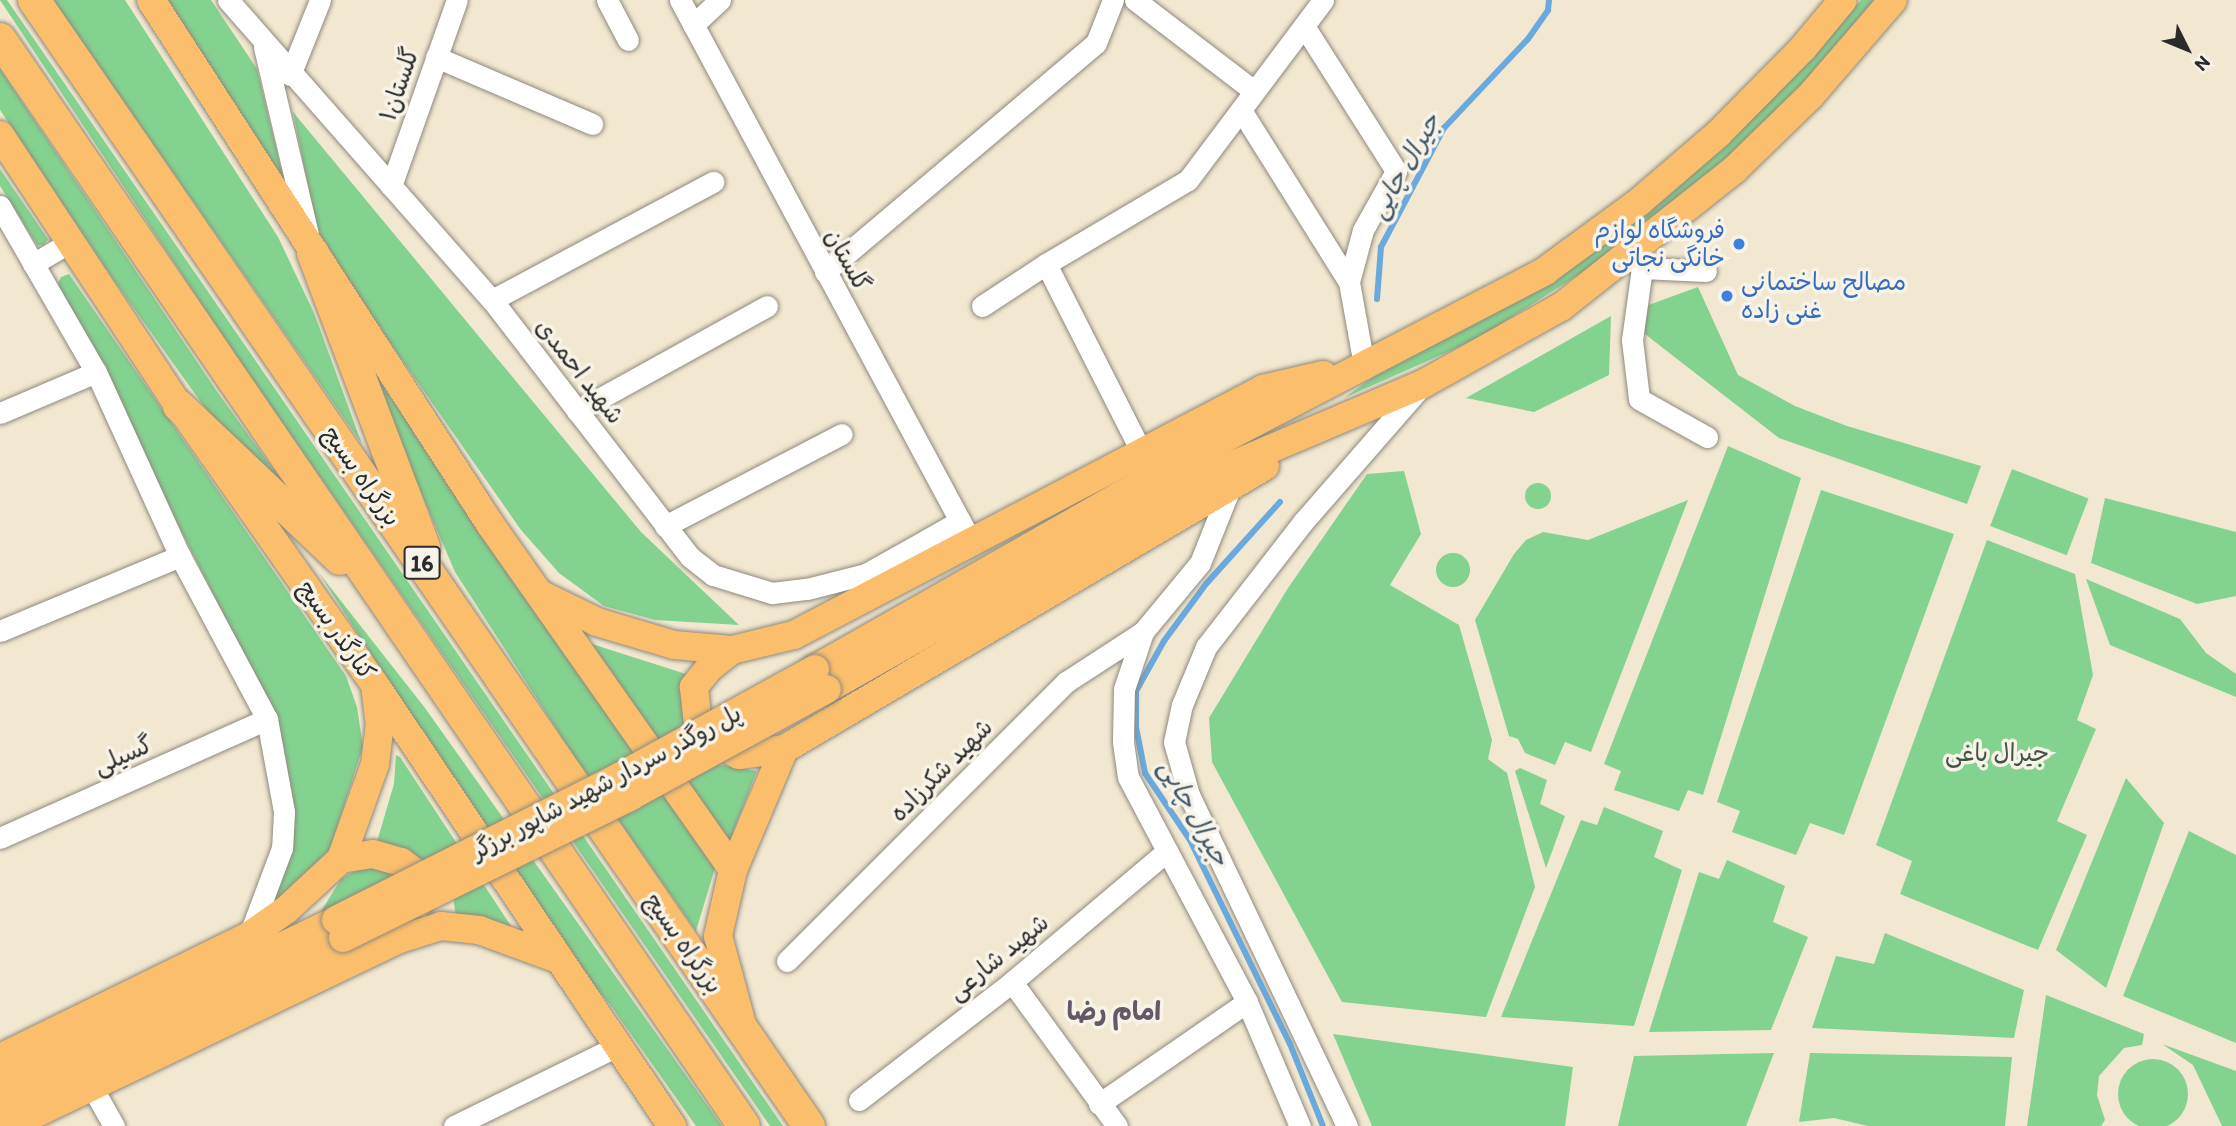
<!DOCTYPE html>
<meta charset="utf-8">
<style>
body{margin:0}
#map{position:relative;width:2236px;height:1126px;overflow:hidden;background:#f2e7d0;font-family:Itim,"Playpen Sans Arabic",sans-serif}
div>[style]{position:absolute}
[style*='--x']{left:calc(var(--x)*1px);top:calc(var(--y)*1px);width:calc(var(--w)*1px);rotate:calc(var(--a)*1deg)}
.green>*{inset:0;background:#84d290;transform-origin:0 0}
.round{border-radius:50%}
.stream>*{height:6px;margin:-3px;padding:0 3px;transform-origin:3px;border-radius:3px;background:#6aa9dd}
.roads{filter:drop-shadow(0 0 2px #8e897e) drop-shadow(0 0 2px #8e897e)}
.minor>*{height:21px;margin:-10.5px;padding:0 10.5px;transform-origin:10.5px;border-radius:10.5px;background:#fff}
.major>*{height:28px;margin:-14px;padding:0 14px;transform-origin:14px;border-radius:14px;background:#fabe6d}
.highway>*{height:32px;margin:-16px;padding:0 16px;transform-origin:16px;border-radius:16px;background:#fabe6d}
.bridges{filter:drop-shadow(0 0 2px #8e897e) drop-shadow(0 0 2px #8e897e)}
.major-bridge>*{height:28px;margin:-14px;padding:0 14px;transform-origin:14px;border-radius:14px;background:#fabe6d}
.dots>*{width:19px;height:19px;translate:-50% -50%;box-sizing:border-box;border:4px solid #f7f3e8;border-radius:50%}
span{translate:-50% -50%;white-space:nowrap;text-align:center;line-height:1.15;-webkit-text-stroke:7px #f7f3e8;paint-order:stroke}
.shield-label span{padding:2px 5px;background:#f7f3e8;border:2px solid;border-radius:5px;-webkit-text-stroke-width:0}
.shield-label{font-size:23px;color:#2b2b2b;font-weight:700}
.street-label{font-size:24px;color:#2b2b2b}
.shop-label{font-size:24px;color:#366cbe}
.right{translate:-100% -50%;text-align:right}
.left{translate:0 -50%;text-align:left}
.park-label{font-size:24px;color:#415544}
.water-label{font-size:26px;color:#415769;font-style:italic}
.neighbourhood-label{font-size:26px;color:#665866;font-weight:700}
.north{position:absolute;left:2152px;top:14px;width:70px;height:70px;-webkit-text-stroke:5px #f7f3e8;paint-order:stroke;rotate:133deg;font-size:19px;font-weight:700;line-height:28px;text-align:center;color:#2b2b2b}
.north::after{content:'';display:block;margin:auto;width:24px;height:32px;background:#2b2b2b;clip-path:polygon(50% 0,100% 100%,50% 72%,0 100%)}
</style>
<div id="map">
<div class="green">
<div style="clip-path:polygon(0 0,7px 0,783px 1126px,770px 1126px,230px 347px)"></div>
<div style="clip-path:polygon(53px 0,125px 0,278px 237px,314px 313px,362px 444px)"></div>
<div style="clip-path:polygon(164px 0,211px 0,257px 69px,286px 189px)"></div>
<div style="clip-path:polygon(1861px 0,1876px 0,1784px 106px,1705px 181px,1624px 246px,1477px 339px,1344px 398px,1384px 369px,1529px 292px,1693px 173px,1773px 98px)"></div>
<div style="clip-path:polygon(0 69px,218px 393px,297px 502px,228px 440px,115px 282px,0 110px)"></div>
<div style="clip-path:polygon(293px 112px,641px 532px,739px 625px,655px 620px,604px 606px,559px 573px,521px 530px,319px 241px)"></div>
<div style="clip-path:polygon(0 169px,48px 239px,44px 245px,37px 245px,0 186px)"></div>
<div style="clip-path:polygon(69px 274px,346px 676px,357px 707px,363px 747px,330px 849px,298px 890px,268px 917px,283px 875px,252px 671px,57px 285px,61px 277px)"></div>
<div style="clip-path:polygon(1698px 287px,1738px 375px,1795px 406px,1847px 426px,1981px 466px,1967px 504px,1779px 438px,1641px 331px,1643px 307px)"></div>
<div style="clip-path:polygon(1611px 316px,1609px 375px,1534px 412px,1466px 398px)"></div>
<div style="clip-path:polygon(363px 357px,715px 868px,696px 931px,572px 753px,455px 572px)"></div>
<div style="clip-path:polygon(1728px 446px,1801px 478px,1703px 795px,1688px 790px,1679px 811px,1614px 790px,1621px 771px,1604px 764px)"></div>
<div style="left:2012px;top:469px;width:82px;height:61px;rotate:21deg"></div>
<div style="clip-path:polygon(1404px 471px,1421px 534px,1390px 585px,1459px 625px,1492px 740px,1488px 759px,1507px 773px,1535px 887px,1486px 1017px,1342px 1002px,1212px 762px,1209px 718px,1288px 588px,1367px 474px)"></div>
<div class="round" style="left:1525px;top:483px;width:26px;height:26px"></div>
<div style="clip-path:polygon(1821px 490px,1954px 534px,1844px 835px,1810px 823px,1796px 855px,1732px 832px,1740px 811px,1717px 802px)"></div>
<div style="clip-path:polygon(2105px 498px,2236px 532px,2236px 596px,2197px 604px,2091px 563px)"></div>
<div style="clip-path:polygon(1688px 500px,1591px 752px,1565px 742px,1555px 765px,1525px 753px,1518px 739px,1509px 736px,1475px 620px,1514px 554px,1526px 540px,1543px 532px,1588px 540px)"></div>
<div style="clip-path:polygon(1987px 540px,2075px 574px,2093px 675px,2077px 720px,2096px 729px,2057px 821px,2087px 835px,2038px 950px,1900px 894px,1912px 861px,1876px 845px)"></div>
<div class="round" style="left:1436px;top:553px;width:34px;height:34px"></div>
<div style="clip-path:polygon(319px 573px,425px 708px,722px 1126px,696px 1126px,611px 1006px,545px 925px)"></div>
<div style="clip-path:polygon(2086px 579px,2180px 619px,2206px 653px,2236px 674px,2236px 697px,2110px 645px)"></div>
<div style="clip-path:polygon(592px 644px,686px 674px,715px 764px,757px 771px,729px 843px)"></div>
<div style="clip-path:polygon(396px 755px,400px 757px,511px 926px,456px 918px,452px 889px,376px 845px,394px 784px)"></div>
<div style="clip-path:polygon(1520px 768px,1547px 780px,1540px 804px,1565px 816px,1546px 868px,1515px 771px)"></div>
<div style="clip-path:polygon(2126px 778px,2164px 823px,2106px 988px,2056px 950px)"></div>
<div style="clip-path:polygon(1604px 807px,1663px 831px,1654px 857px,1682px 870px,1634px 1026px,1501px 1017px,1581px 820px,1597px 825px)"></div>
<div style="clip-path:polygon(2189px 831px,2236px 855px,2236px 1043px,2123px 996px)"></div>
<div style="clip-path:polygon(1727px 860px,1785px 886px,1773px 922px,1808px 937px,1771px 1030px,1649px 1032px,1699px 872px,1719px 879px)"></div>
<div style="clip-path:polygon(361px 867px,384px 869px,396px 877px,320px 913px,341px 879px)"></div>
<div style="clip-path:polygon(1885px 933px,2024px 990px,2014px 1038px,1812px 1028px,1836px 956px,1874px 964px)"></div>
<div style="clip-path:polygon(2046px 995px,2144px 1034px,2142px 1045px,2124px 1048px,2099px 1076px,2097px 1095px,2105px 1120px,2101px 1126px,2027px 1126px)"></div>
<div style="clip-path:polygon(1333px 1034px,1573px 1067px,1565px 1126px,1372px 1126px)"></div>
<div style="clip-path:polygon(2162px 1044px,2236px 1071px,2236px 1126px,2222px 1126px,2193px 1065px)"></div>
<div style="clip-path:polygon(1774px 1053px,1746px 1126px,1618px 1126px,1634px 1056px)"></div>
<div style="clip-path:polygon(1810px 1053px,2012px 1057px,2005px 1126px,1868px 1126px,1834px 1118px,1799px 1122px)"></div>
<div class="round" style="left:2118px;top:1059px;width:70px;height:70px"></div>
</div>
<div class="stream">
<div style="--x:1377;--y:299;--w:52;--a:-85.6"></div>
<div style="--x:1381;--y:247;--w:135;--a:-62.1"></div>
<div style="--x:1444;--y:128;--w:122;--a:-46.7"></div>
<div style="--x:1528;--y:39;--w:35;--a:-55"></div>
<div style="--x:1548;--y:10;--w:10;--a:-84"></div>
<div style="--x:1280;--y:502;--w:110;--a:132.1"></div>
<div style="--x:1206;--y:584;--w:71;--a:126.4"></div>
<div style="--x:1164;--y:641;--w:57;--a:119.2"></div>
<div style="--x:1136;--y:691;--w:36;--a:90"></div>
<div style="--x:1136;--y:727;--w:47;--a:78.9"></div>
<div style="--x:1145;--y:773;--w:81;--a:56.1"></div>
<div style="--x:1190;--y:840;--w:227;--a:63.9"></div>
<div style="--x:1290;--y:1044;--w:88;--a:68.1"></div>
</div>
<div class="roads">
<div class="minor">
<div style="--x:228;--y:0;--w:400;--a:48.7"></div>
<div style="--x:492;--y:300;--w:324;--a:52.4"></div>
<div style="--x:690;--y:557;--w:29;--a:38"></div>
<div style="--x:713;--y:575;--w:62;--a:17"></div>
<div style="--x:772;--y:593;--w:35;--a:-7"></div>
<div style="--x:807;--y:589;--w:61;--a:-14.3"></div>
<div style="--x:866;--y:574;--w:108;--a:-29.4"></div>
<div style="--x:607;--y:0;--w:45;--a:62.3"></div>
<div style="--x:680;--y:0;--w:604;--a:61.74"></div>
<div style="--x:1135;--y:0;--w:150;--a:37.4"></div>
<div style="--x:693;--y:25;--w:37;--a:-43"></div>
<div style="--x:1304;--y:26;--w:172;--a:57.6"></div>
<div style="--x:1396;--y:171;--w:68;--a:119.2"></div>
<div style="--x:1363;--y:230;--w:54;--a:105.1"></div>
<div style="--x:1349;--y:282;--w:84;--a:79.8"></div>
<div style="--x:264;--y:47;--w:192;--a:76.8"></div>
<div style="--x:436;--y:57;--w:170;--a:23.2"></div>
<div style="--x:290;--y:75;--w:81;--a:-68.2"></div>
<div style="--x:1241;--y:110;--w:203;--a:57.9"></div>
<div style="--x:391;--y:186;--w:197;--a:-70.5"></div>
<div style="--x:0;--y:206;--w:192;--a:60"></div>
<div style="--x:96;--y:372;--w:202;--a:65.5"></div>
<div style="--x:180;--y:556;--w:185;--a:61.9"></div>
<div style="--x:267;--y:719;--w:95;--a:79.6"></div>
<div style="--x:284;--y:812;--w:36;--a:93"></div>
<div style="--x:282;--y:848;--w:94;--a:110.6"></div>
<div style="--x:1630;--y:256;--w:17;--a:45"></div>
<div style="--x:1642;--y:268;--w:73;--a:97.9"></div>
<div style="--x:1632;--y:340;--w:59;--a:83.2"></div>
<div style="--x:1639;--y:399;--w:78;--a:29.2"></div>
<div style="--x:33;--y:264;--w:43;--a:-30.7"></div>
<div style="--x:1642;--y:268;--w:64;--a:2.7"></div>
<div style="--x:825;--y:272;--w:355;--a:-40.2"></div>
<div style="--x:1096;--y:43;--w:46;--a:-68.4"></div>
<div style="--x:492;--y:300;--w:251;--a:-28.1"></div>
<div style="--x:982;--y:306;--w:77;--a:-33.3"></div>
<div style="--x:577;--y:411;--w:217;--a:-28.9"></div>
<div style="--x:0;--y:413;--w:104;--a:-23.1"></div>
<div style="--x:1142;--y:453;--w:212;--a:-116.9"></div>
<div style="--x:1046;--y:264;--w:165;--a:-30.6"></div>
<div style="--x:1188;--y:180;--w:225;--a:-53.1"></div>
<div style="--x:1230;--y:488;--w:81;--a:111.8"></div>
<div style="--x:1200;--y:563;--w:89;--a:129.6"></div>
<div style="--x:1143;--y:632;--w:60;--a:108.4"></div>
<div style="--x:1124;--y:689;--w:53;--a:91.1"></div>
<div style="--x:1123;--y:742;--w:35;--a:82"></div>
<div style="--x:1128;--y:777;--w:255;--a:62.1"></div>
<div style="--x:1247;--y:1002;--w:135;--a:66.9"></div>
<div style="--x:665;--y:526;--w:199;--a:-27.5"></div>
<div style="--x:0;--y:631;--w:195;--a:-22.6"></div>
<div style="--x:0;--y:838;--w:292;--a:-24"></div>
<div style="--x:787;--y:961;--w:395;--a:-45"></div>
<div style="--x:1066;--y:682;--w:92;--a:-33"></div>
<div style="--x:1012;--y:982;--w:178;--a:53.9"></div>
<div style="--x:92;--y:1087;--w:45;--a:60.6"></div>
<div style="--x:859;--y:1100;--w:193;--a:-37.6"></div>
<div style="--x:1012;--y:982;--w:203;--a:-40.2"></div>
<div style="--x:1099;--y:1104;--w:180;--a:-34.6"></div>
<div style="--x:454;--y:1126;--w:182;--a:-26.1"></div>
<div style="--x:1347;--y:1126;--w:367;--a:-115.5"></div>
<div style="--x:1189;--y:795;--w:55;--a:-105.8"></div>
<div style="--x:1174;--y:742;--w:38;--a:-78"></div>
<div style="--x:1182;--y:705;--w:63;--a:-67.5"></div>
<div style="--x:1206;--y:647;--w:158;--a:-52.2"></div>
<div style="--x:1303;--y:522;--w:178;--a:-48.9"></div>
</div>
<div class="major">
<div style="--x:151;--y:0;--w:624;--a:57.1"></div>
<div style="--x:490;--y:524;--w:423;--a:54.9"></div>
<div style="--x:0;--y:135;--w:325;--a:56.6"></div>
<div style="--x:179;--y:406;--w:341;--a:54.9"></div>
<div style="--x:375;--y:685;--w:532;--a:56.04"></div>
<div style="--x:542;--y:595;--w:61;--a:26.1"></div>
<div style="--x:597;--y:622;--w:80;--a:16.6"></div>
<div style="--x:674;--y:645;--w:58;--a:4.9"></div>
<div style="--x:732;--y:650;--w:64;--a:-13.6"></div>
<div style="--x:794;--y:635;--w:530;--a:-27.68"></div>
<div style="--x:1263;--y:389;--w:62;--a:-13.1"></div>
<div style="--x:732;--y:650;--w:28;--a:142"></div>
<div style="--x:710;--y:667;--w:26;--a:129"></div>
<div style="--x:694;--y:687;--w:36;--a:84"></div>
<div style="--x:698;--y:723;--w:18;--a:56"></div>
<div style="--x:708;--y:738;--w:35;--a:29"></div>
<div style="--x:739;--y:755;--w:45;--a:-7.6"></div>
<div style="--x:815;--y:669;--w:438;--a:-29.6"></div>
<div style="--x:1196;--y:453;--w:394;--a:-27.5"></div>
<div style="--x:1545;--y:271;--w:117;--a:-36.3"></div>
<div style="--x:1639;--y:202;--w:104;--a:-40.7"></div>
<div style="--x:1718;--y:134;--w:121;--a:-45.3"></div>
<div style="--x:1803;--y:48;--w:62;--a:-50.2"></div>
<div style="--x:827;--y:689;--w:420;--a:-29.5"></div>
<div style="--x:1193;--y:482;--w:250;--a:-23.1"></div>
<div style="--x:1423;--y:384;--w:158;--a:-29.2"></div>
<div style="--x:1561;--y:307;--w:222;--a:-38.4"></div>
<div style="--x:1735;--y:169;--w:106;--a:-44.2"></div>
<div style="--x:1811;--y:95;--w:125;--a:-49.2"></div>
<div style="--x:341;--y:859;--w:32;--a:-9"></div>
<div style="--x:373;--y:854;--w:29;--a:16"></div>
<div style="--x:401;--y:862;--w:15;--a:37"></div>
<div style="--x:413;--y:871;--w:17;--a:69"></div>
<div style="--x:419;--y:887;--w:16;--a:90"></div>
<div style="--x:741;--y:1021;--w:88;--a:-105.1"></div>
<div style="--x:718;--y:936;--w:68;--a:-77.2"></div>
<div style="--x:733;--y:870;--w:131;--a:-67.1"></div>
<div style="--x:784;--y:749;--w:558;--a:-30.47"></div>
<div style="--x:0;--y:1058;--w:277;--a:-26.1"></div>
<div style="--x:249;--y:936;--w:45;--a:-35.1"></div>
<div style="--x:286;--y:910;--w:75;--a:-42.8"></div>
<div style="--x:341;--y:859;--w:101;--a:-70.3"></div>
<div style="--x:375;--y:764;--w:38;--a:-83"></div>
<div style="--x:380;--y:726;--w:35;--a:-97"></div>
<div style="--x:0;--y:1082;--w:373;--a:-25.7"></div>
<div style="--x:0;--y:1108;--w:383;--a:-26.4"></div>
<div style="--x:9;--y:1126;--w:433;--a:-25.6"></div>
<div style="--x:400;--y:939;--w:43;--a:-17.6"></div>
<div style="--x:441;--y:926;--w:38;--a:6"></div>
<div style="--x:479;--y:930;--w:81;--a:20.2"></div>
</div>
<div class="highway">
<div style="--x:34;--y:0;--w:1367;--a:55.46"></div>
<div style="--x:0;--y:39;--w:1317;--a:55.61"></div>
<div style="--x:313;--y:253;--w:314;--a:69.3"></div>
<div style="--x:179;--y:406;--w:222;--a:43.5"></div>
</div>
</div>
<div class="bridges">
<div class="major-bridge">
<div style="--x:336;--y:920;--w:315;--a:-26.8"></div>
<div style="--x:617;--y:778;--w:226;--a:-28.8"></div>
<div style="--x:343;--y:938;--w:321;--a:-26.2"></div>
<div style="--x:631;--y:796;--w:223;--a:-28.6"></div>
</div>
</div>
<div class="dots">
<div style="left:1739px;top:244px;background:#3f7fe0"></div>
<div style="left:1727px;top:296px;background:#3f7fe0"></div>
</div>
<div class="shield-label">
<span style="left:422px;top:563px">16</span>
</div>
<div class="street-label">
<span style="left:399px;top:84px;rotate:-71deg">گلستان۱</span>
<span style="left:848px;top:260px;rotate:61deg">گلستان</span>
<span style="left:580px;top:371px;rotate:52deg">شهید احمدی</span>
<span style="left:362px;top:476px;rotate:55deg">بزرگراه بسیج</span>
<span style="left:337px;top:630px;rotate:55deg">کنارگذر بسیج</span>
<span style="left:123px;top:755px;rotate:-24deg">گسیلی</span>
<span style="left:941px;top:770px;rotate:-45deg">شهید شکرزاده</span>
<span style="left:606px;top:782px;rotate:-28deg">پل روگذر سردار شهید شاپور برزگر</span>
<span style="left:684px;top:943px;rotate:55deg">بزرگراه بسیج</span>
<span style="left:998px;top:957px;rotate:-39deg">شهید شارعی</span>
</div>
<div class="shop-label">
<span class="right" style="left:1725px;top:244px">فروشگاه لوازم<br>خانگی نجاتی</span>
<span class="left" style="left:1741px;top:296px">مصالح ساختمانی<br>غنی زاده</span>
</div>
<div class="park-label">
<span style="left:1997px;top:753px">جیرال باغی</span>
</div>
<div class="water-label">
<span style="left:1405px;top:166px;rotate:-60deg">جیرال چایی</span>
<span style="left:1194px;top:813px;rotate:61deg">جیرال چایی</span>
</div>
<div class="neighbourhood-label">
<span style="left:1114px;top:1012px">امام رضا</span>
</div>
<div class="north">N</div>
</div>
